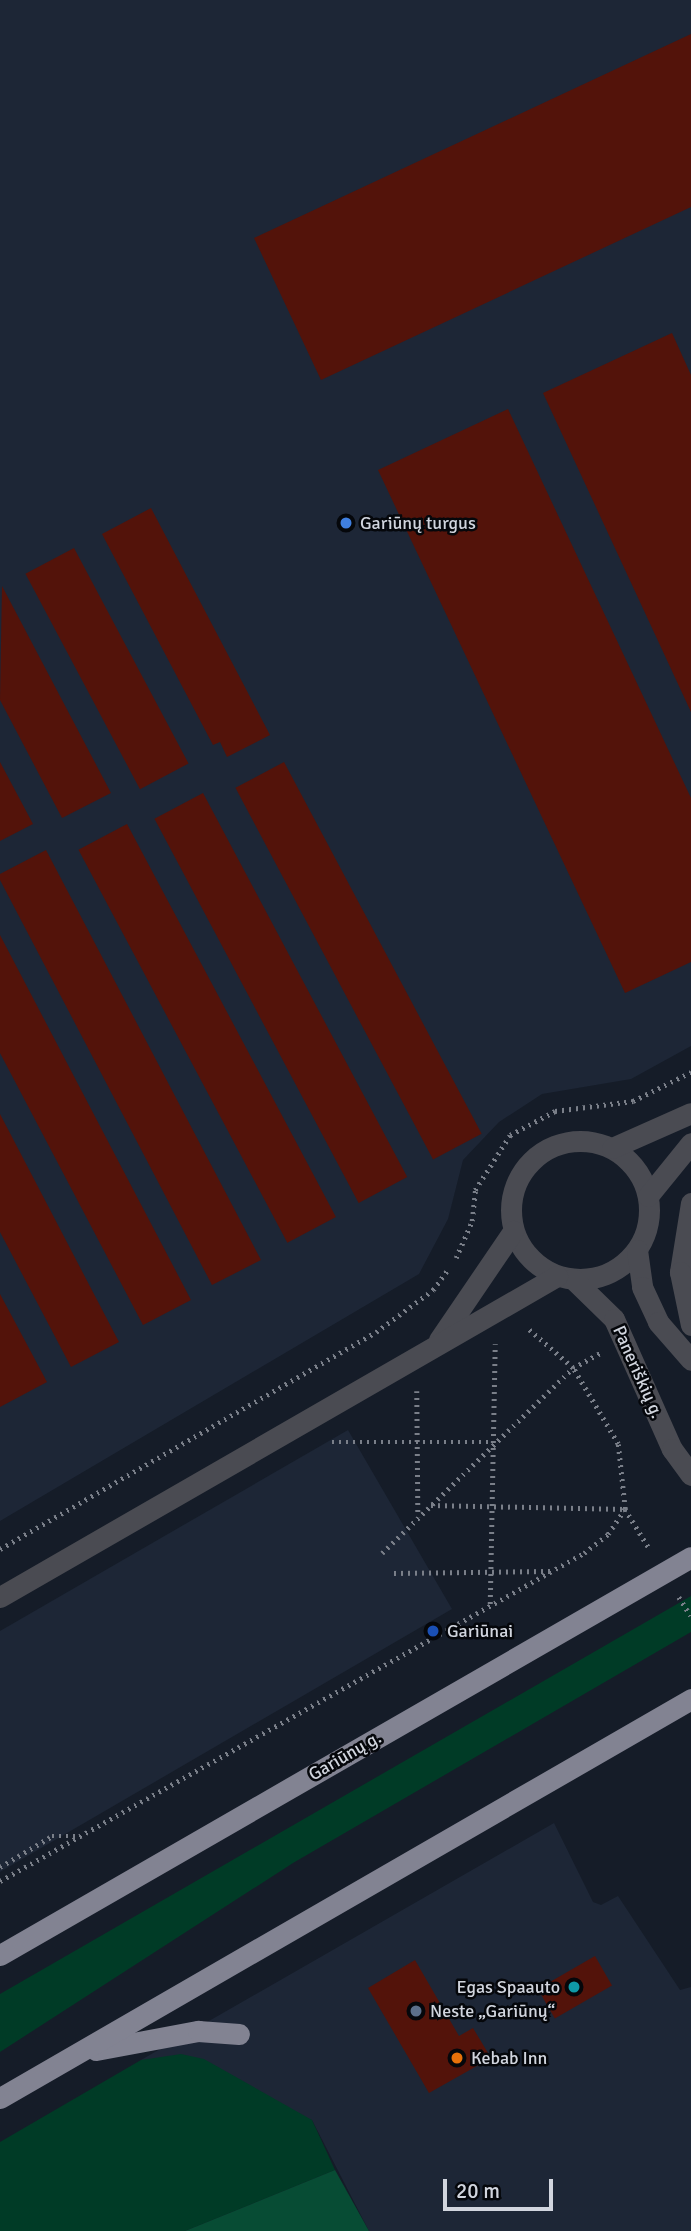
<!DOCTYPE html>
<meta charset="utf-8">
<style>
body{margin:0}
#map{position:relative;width:691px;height:2231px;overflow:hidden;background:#151c28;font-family:Signika,sans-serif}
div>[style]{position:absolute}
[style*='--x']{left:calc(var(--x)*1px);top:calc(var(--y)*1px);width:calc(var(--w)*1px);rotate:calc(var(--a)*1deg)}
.built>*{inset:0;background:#1d2636}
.green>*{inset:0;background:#003b26}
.forest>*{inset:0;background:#074c34}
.building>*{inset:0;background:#53130a;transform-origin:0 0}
.path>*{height:4.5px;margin-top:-2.25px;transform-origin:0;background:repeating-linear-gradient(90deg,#7a7f89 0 2px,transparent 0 7px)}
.minor>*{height:21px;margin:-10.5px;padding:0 10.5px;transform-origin:10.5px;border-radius:10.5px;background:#4a4b52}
.minor>.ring{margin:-10.5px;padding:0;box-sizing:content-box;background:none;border:21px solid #4a4b52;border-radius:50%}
.trunk>*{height:21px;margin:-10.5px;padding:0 10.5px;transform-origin:10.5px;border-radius:10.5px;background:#828392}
.dots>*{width:19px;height:19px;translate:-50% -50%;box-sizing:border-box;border:4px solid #05070b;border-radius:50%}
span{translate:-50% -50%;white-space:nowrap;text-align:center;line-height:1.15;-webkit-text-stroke:5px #05070b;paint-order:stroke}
.poi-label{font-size:18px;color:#d1d5de}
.left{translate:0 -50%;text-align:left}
.right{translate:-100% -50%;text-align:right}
.street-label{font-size:18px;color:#d1d5de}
.scale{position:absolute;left:443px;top:2179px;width:110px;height:32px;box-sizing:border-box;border:4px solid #d1d5de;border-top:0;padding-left:9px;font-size:21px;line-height:24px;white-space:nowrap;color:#d1d5de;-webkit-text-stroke:5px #05070b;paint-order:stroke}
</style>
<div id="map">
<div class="built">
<div style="clip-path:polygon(0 0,691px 0,691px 1046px,631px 1079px,542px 1094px,499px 1122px,463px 1160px,448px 1219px,419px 1274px,0 1521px)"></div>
<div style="clip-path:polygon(348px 1430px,452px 1609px,0 1872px,0 1631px)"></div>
<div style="clip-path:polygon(554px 1823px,593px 1902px,601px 1905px,618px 1896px,680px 1990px,691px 1987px,691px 2231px,369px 2231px,312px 2120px,141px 2060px)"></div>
</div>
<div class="green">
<div style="clip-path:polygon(691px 1596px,691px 1632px,293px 1863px,0 2052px,0 1994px)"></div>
<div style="clip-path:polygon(181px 2054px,204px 2059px,312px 2120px,335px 2170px,185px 2231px,0 2231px,0 2142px,141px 2060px)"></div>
</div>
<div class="forest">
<div style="clip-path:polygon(335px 2170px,369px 2231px,185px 2231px)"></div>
</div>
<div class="building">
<div style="clip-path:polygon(691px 34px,691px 207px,321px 380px,254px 238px)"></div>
<div style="clip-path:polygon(672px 333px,691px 375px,691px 712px,543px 393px)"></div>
<div style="clip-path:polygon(508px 409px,691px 798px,691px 962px,625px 993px,378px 470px)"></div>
<div style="clip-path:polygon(151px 508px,270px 735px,227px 757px,220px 742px,213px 745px,102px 534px)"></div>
<div style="left:74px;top:548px;width:244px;height:55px;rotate:62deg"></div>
<div style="clip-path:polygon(2px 586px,111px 793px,62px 818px,0 700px)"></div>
<div style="clip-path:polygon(0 762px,33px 824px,0 841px)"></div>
<div style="left:284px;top:762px;width:421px;height:55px;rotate:62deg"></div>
<div style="left:203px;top:793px;width:435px;height:55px;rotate:62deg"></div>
<div style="left:127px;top:824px;width:445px;height:55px;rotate:62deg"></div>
<div style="clip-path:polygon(46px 850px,261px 1260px,212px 1285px,0 880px,0 874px)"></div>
<div style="clip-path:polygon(0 935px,191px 1300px,143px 1325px,0 1053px)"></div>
<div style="clip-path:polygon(0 1114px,119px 1342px,71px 1367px,0 1232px)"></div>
<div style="clip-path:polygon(0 1294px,47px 1382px,0 1407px)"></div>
<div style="left:595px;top:1956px;width:34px;height:66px;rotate:60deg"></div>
<div style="clip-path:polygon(415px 1960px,459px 2036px,473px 2028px,491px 2058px,429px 2093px,368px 1988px)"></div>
</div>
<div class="path">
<div style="--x:456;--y:1258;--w:40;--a:-66.6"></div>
<div style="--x:472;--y:1221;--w:31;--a:-84"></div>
<div style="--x:475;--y:1190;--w:65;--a:-57.5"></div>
<div style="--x:510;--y:1135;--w:51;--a:-28.1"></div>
<div style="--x:555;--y:1111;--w:79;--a:-7.3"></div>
<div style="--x:633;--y:1101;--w:65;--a:-26.6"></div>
<div style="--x:417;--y:1391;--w:126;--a:89.5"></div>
<div style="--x:332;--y:1442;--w:159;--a:0"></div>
<div style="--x:431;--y:1505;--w:194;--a:1.2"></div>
<div style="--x:625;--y:1509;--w:46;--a:58.4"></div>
<div style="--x:0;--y:1549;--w:434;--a:-30"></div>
<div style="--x:376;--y:1332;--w:71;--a:-36.4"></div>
<div style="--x:433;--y:1290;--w:27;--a:-54"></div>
<div style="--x:382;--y:1553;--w:266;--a:-44.1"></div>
<div style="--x:573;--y:1368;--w:31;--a:-29"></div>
<div style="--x:394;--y:1573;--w:156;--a:-0.7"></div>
<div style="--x:679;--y:1597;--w:22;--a:58"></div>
<div style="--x:490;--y:1604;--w:260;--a:-88.9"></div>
<div style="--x:0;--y:1867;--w:61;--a:-30.8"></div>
<div style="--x:52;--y:1836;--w:28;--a:0"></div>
<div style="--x:0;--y:1881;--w:670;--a:-29.32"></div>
<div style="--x:584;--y:1553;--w:31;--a:-38"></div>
<div style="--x:608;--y:1534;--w:30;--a:-56"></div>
<div style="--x:625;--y:1509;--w:65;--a:-96.1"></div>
<div style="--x:618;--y:1444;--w:88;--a:-120.6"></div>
<div style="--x:573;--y:1368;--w:62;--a:-138.9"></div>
</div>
<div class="minor">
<div class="ring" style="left:511px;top:1141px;width:117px;height:117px"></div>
<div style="--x:612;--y:1148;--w:86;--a:-23.9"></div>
<div style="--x:648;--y:1196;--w:68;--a:-50.9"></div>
<div style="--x:691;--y:1203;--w:70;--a:99.1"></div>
<div style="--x:680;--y:1272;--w:54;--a:78.3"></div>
<div style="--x:637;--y:1250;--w:37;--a:82"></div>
<div style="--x:642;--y:1287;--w:38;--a:65"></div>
<div style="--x:658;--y:1322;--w:50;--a:49"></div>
<div style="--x:573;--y:1279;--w:57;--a:44.3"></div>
<div style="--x:614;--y:1319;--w:142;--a:66"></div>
<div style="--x:672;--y:1449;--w:32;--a:54"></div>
<div style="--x:439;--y:1340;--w:132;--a:-55.8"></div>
<div style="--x:0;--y:1597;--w:643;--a:-29.95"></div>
</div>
<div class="trunk">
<div style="--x:0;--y:1955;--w:797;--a:-29.94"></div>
<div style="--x:96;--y:2050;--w:104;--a:-10.6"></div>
<div style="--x:198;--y:2031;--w:41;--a:4.2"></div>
<div style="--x:0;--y:2098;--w:798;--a:-30"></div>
</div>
<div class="dots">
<div style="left:346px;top:523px;background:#3f7fe0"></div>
<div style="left:433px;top:1631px;background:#1a4fb4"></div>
<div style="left:574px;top:1987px;background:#0f9aa8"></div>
<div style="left:416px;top:2011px;background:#5c6f8a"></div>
<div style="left:457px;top:2058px;background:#e8710a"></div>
</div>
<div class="poi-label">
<span class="left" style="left:360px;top:523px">Gariūnų turgus</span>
<span class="left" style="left:447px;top:1631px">Gariūnai</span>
<span class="right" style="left:560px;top:1987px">Egas Spaauto</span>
<span class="left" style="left:430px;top:2011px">Neste „Gariūnų“</span>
<span class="left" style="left:471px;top:2058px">Kebab Inn</span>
</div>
<div class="street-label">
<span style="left:638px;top:1372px;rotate:66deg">Paneriškių g.</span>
<span style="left:345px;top:1756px;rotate:-30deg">Gariūnų g.</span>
</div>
<div class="scale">20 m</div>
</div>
